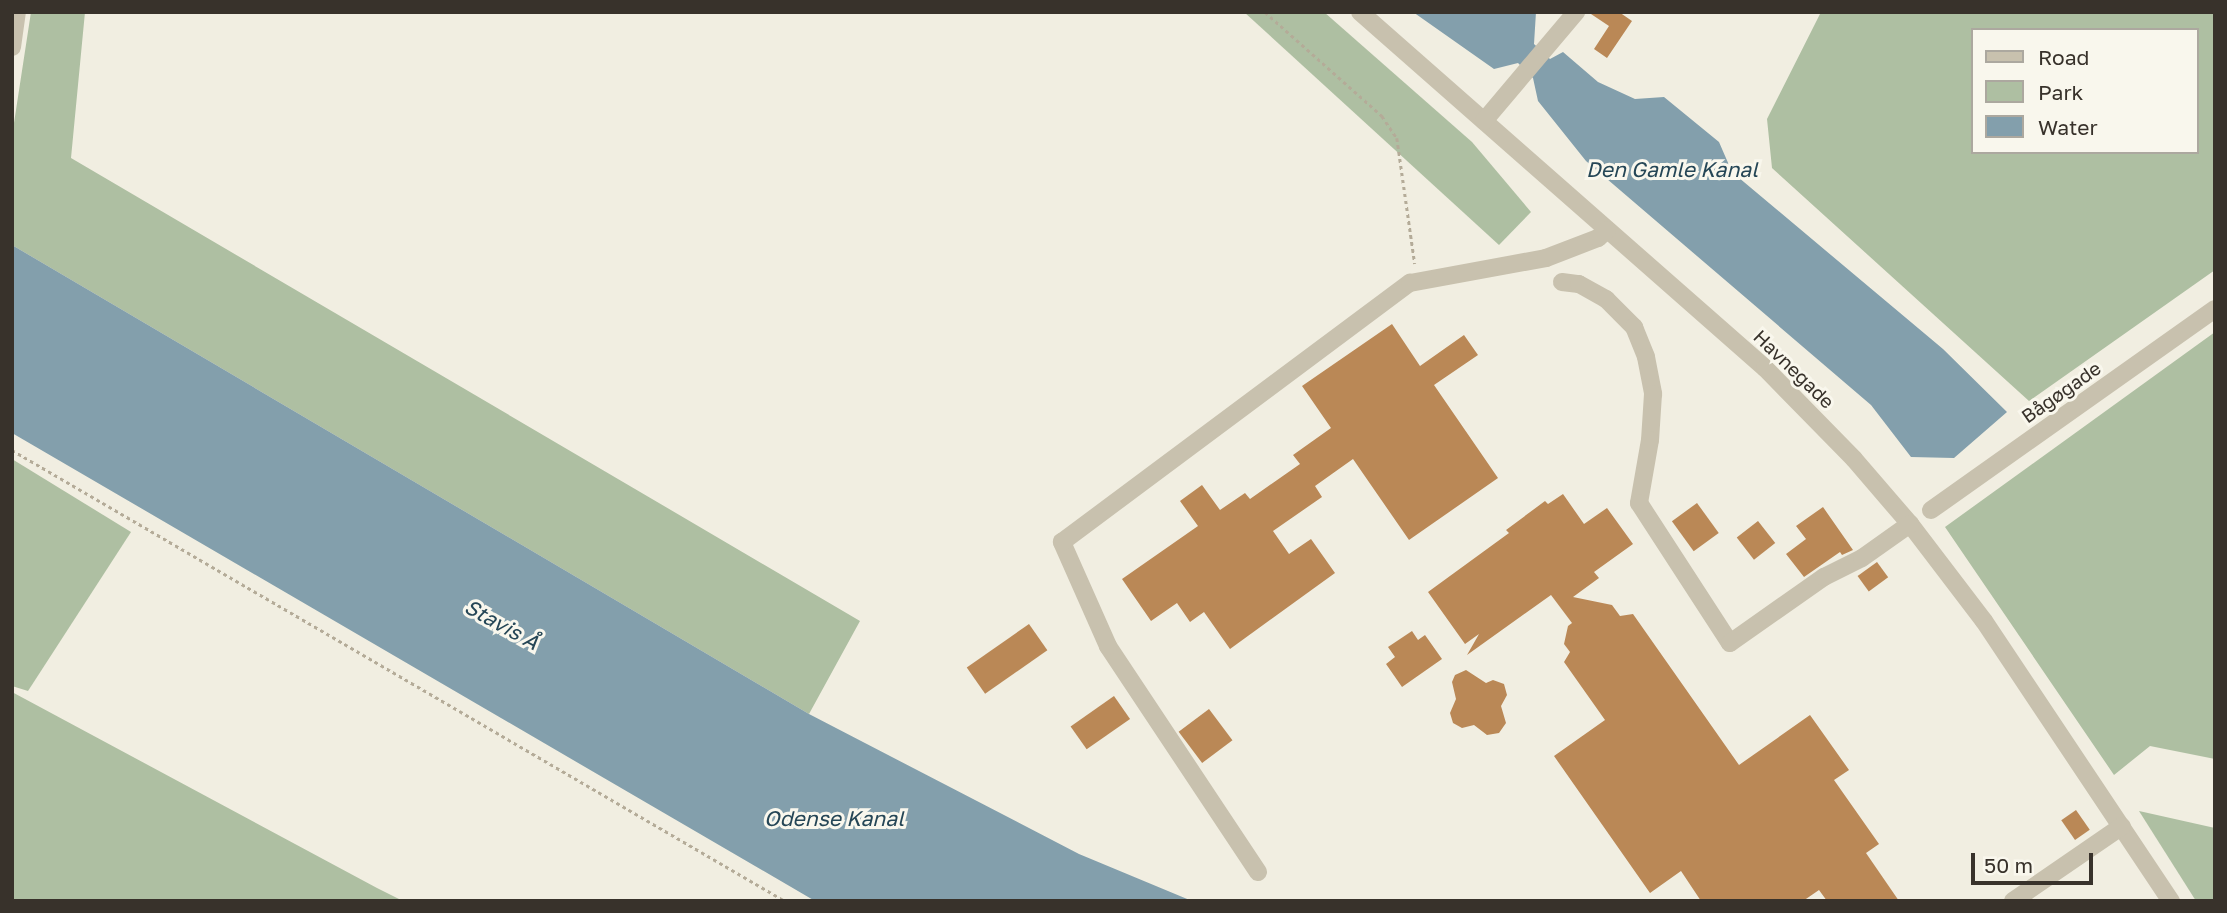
<!DOCTYPE html>
<meta charset="utf-8">
<style>
body{margin:0}
#map{position:relative;width:2227px;height:913px;overflow:hidden;background:#f1eee1;font-family:"Golos Text",sans-serif}
div>[style]{position:absolute}
[style*='--x']{left:calc(var(--x)*1px);top:calc(var(--y)*1px);width:calc(var(--w)*1px);rotate:calc(var(--a)*1deg)}
.green>*{inset:0;background:#aebfa2}
.water>*{inset:0;background:#839fac}
.building>*{inset:0;background:#ba8856;transform-origin:0 0}
.path>*{height:2.5px;margin-top:-1.25px;transform-origin:0;background:repeating-linear-gradient(90deg,#b4ab98 0 3.5px,transparent 0 7px)}
.minor>*{height:18px;margin:-9px;padding:0 9px;transform-origin:9px;border-radius:9px;background:#c8c1ae}
span{translate:-50% -50%;white-space:nowrap;text-align:center;line-height:1.15;-webkit-text-stroke:6px #f9f7ed;paint-order:stroke}
.street-label{font-size:19px;color:#38322b}
.water-label{font-size:21px;color:#254656;font-style:italic}
.frame{position:absolute;inset:0;border:14px solid #38322b;pointer-events:none}
.legend{position:absolute;left:1971px;top:28px;width:228px;height:126px;box-sizing:border-box;background:#f9f7ed;border:2px solid #aca89f;margin:0;padding:9px 12px;list-style:none;font-size:21px;color:#38322b}
.legend li{display:flex;align-items:center;gap:14px;height:35px}
.legend b{width:35px;border:2px solid #aca89f}
.scale{position:absolute;left:1971px;top:853px;width:122px;height:32px;box-sizing:border-box;border:4px solid #38322b;border-top:0;padding-left:9px;font-size:21px;line-height:24px;white-space:nowrap;color:#38322b;-webkit-text-stroke:5px #f9f7ed;paint-order:stroke}
</style>
<div id="map">
<div class="green">
<div style="clip-path:polygon(31px 12px,85px 12px,71px 158px,860px 621px,809px 714px,12px 245px,12px 136px)"></div>
<div style="clip-path:polygon(1244px 12px,1324px 12px,1472px 142px,1531px 212px,1499px 245px)"></div>
<div style="clip-path:polygon(evenodd,1821px 12px,2215px 12px,2215px 270px,2029px 401px,1772px 168px,1767px 119px,1821px 12px,1973px 30px,2197px 30px,2197px 152px,1973px 152px,1973px 30px)"></div>
<div style="clip-path:polygon(2215px 332px,2215px 759px,2150px 746px,2114px 775px,1945px 527px)"></div>
<div style="clip-path:polygon(12px 459px,131px 532px,28px 691px,12px 686px)"></div>
<div style="clip-path:polygon(12px 692px,377px 888px,403px 901px,12px 901px)"></div>
<div style="clip-path:polygon(2139px 811px,2215px 828px,2215px 901px,2196px 901px)"></div>
</div>
<div class="water">
<div style="clip-path:polygon(1413px 12px,1536px 12px,1534px 44px,1550px 59px,1563px 52px,1598px 82px,1635px 99px,1664px 97px,1719px 142px,1732px 172px,1943px 349px,2007px 412px,1954px 458px,1911px 457px,1871px 405px,1586px 161px,1538px 101px,1533px 78px,1518px 63px,1494px 69px)"></div>
<div style="clip-path:polygon(12px 245px,809px 714px,1079px 854px,1192px 901px,815px 901px,12px 433px)"></div>
</div>
<div class="building">
<div style="clip-path:polygon(1588px 12px,1619px 12px,1632px 21px,1607px 58px,1594px 49px,1609px 26px)"></div>
<div style="clip-path:polygon(1392px 324px,1420px 366px,1464px 335px,1478px 355px,1434px 385px,1498px 478px,1409px 540px,1353px 459px,1315px 486px,1322px 497px,1273px 531px,1289px 554px,1311px 539px,1335px 573px,1230px 649px,1204px 612px,1190px 622px,1177px 603px,1151px 621px,1122px 579px,1198px 526px,1180px 501px,1202px 485px,1220px 510px,1245px 493px,1250px 499px,1300px 464px,1293px 455px,1331px 428px,1302px 386px)"></div>
<div style="clip-path:polygon(1563px 494px,1584px 524px,1607px 508px,1633px 544px,1594px 572px,1599px 578px,1573px 597px,1612px 605px,1620px 616px,1633px 614px,1739px 765px,1810px 715px,1849px 770px,1834px 780px,1879px 844px,1866px 853px,1899px 901px,1827px 901px,1819px 890px,1803px 901px,1701px 901px,1681px 871px,1650px 893px,1554px 756px,1605px 720px,1564px 662px,1570px 652px,1564px 644px,1568px 626px,1572px 623px,1551px 595px,1467px 655px,1479px 634px,1465px 644px,1428px 592px,1509px 533px,1506px 530px,1545px 501px,1548px 504px)"></div>
<div style="left:1697px;top:503px;width:37px;height:31px;rotate:54deg"></div>
<div style="clip-path:polygon(1823px 507px,1853px 550px,1842px 555px,1840px 552px,1804px 577px,1786px 554px,1806px 539px,1796px 526px)"></div>
<div style="left:1758px;top:521px;width:28px;height:27px;rotate:52deg"></div>
<div style="left:1877px;top:562px;width:19px;height:24px;rotate:54deg"></div>
<div style="left:1029px;top:624px;width:32px;height:76px;rotate:55deg"></div>
<div style="clip-path:polygon(1412px 631px,1418px 640px,1425px 635px,1442px 659px,1402px 687px,1386px 664px,1395px 657px,1388px 647px)"></div>
<div style="clip-path:polygon(1466px 670px,1486px 683px,1493px 680px,1504px 684px,1507px 695px,1501px 706px,1506px 723px,1499px 733px,1487px 735px,1474px 725px,1462px 728px,1453px 723px,1450px 713px,1456px 699px,1452px 682px,1455px 675px)"></div>
<div style="left:1114px;top:696px;width:28px;height:53px;rotate:55deg"></div>
<div style="left:1209px;top:709px;width:39px;height:38px;rotate:53deg"></div>
<div style="left:2076px;top:810px;width:24px;height:18px;rotate:55deg"></div>
</div>
<div class="path">
<div style="--x:1265;--y:12;--w:157;--a:41.6"></div>
<div style="--x:1382;--y:116;--w:27;--a:56"></div>
<div style="--x:1397;--y:138;--w:127;--a:81.9"></div>
<div style="--x:12;--y:450;--w:895;--a:30.26"></div>
</div>
<div class="minor">
<div style="--x:1360;--y:12;--w:539;--a:41.32"></div>
<div style="--x:1765;--y:368;--w:127;--a:45.6"></div>
<div style="--x:1854;--y:459;--w:86;--a:49.3"></div>
<div style="--x:1910;--y:524;--w:122;--a:52.7"></div>
<div style="--x:1984;--y:621;--w:337;--a:56.3"></div>
<div style="--x:12;--y:47;--w:35;--a:-82"></div>
<div style="--x:1484;--y:121;--w:143;--a:-49.8"></div>
<div style="--x:1562;--y:282;--w:17;--a:7"></div>
<div style="--x:1579;--y:284;--w:31;--a:29"></div>
<div style="--x:1606;--y:299;--w:40;--a:45"></div>
<div style="--x:1634;--y:327;--w:32;--a:68"></div>
<div style="--x:1646;--y:357;--w:38;--a:79"></div>
<div style="--x:1653;--y:394;--w:46;--a:93.7"></div>
<div style="--x:1650;--y:440;--w:64;--a:99.9"></div>
<div style="--x:1639;--y:503;--w:167;--a:57"></div>
<div style="--x:1730;--y:643;--w:115;--a:-35.1"></div>
<div style="--x:1824;--y:577;--w:42;--a:-26.6"></div>
<div style="--x:1862;--y:558;--w:59;--a:-35.3"></div>
<div style="--x:1931;--y:510;--w:348;--a:-35.3"></div>
<div style="--x:1258;--y:872;--w:271;--a:-123.6"></div>
<div style="--x:1108;--y:646;--w:114;--a:-113.9"></div>
<div style="--x:1062;--y:542;--w:434;--a:-36.7"></div>
<div style="--x:1410;--y:283;--w:138;--a:-10.4"></div>
<div style="--x:1546;--y:258;--w:56;--a:-21"></div>
<div style="--x:1598;--y:238;--w:12;--a:-42"></div>
<div style="--x:2013;--y:901;--w:132;--a:-34.5"></div>
</div>
<div class="street-label">
<span style="left:1794px;top:369px;rotate:44deg">Havnegade</span>
<span style="left:2061px;top:392px;rotate:-35deg">Bågøgade</span>
</div>
<div class="water-label">
<span style="left:1672px;top:169px">Den Gamle Kanal</span>
<span style="left:502px;top:624px;rotate:29deg">Stavis Å</span>
<span style="left:834px;top:818px">Odense Kanal</span>
</div>
<div class="frame"></div>
<ul class="legend">
<li><b style="height:9px;background:#c8c1ae"></b>Road</li>
<li><b style="height:19px;background:#aebfa2"></b>Park</li>
<li><b style="height:19px;background:#839fac"></b>Water</li>
</ul>
<div class="scale">50 m</div>
</div>
